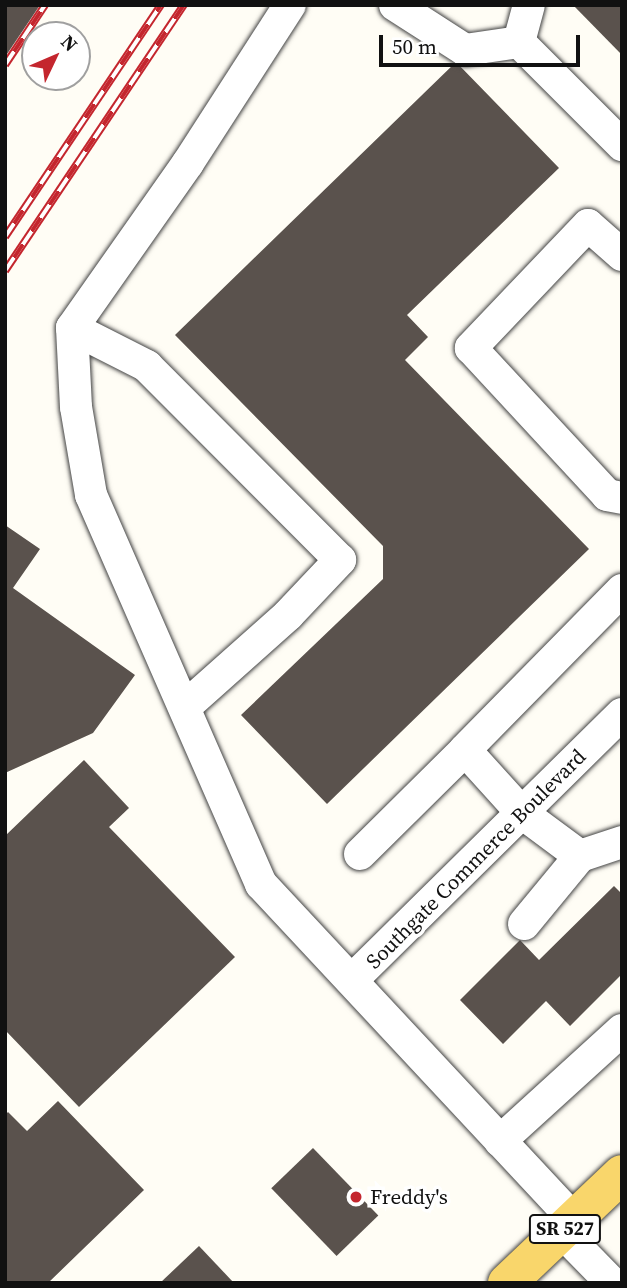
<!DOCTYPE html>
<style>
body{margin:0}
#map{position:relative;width:627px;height:1288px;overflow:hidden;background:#fffdf5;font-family:"Source Serif 4",serif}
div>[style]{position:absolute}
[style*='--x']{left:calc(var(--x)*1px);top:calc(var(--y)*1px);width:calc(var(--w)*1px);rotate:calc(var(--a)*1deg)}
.building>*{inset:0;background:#5a524d;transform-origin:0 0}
.roads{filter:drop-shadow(0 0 2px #444) drop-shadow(0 0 2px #444)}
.minor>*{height:32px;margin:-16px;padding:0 16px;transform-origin:16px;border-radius:16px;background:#fff}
.major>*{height:38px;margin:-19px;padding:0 19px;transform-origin:19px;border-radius:19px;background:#f9d66b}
.rail>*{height:8px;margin-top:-4px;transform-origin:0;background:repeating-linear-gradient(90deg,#fff 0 16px,#c4262e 0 32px);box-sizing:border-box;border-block:2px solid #c4262e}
.dots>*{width:19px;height:19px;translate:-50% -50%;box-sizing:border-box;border:4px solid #fff;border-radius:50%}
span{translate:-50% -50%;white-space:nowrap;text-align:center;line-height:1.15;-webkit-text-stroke:7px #fff;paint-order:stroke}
.shield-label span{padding:2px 5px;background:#fff;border:2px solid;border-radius:5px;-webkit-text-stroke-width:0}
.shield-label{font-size:19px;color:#111;font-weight:700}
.street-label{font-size:21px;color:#111}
.poi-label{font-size:21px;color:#111}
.left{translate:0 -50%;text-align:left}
.frame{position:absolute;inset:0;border:7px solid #111;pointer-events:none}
.north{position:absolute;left:21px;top:21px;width:70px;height:70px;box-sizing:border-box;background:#fff;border:2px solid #a0a0a0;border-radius:50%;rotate:46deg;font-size:19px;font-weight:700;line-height:28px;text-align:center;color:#111}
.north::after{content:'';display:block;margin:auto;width:24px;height:32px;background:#c4262e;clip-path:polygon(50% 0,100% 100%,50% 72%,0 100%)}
.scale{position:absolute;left:379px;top:35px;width:201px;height:32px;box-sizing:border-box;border:4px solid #111;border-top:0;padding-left:9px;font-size:21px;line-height:24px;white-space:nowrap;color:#111;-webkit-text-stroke:5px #fff;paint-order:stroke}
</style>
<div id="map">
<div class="building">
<div style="clip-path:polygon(5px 5px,40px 5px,5px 57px)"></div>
<div style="clip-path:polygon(573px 5px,622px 5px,622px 55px)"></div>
<div style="clip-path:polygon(456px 62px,559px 168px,407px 315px,428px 337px,405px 360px,589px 549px,327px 804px,241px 715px,383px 579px,383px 546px,175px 335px)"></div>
<div style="clip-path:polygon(5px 525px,40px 549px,13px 588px,135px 675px,93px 733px,5px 773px)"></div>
<div style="clip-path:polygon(84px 760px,129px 808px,109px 827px,235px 957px,79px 1107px,5px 1030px,5px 836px)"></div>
<div style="clip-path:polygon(614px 886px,622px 894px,622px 974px,570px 1026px,546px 1001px,503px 1044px,460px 1000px,520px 940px,539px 960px)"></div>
<div style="clip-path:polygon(58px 1101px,144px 1190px,48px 1283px,5px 1283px,5px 1115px,8px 1112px,27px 1131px)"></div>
<div style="left:313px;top:1148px;width:94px;height:58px;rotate:46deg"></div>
<div style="clip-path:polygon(199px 1246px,234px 1283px,160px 1283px)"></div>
</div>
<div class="roads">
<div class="minor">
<div style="--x:395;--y:5;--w:83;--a:32.7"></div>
<div style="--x:465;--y:50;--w:55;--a:-8.4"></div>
<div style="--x:519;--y:42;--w:146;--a:45"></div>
<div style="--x:519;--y:42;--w:38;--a:-75"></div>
<div style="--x:622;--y:255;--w:45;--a:-138.6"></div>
<div style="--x:588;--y:225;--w:170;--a:133.6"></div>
<div style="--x:471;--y:348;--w:200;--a:47.2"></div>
<div style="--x:607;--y:495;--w:15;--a:11"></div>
<div style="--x:72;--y:328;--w:79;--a:87.1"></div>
<div style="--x:76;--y:407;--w:89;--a:80.3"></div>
<div style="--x:91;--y:495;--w:425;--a:66.4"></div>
<div style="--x:261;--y:884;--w:459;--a:47"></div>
<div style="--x:622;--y:590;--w:224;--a:134.5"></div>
<div style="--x:465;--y:750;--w:85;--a:47.9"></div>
<div style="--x:522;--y:813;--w:72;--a:36.6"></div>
<div style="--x:580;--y:856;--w:44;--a:-18.4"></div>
<div style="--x:186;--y:706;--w:137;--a:-41.7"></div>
<div style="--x:288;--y:615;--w:76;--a:-46.6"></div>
<div style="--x:340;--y:560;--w:274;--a:-134.9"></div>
<div style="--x:147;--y:366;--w:84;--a:-153.1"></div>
<div style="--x:72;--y:328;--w:202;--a:-54.9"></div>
<div style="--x:188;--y:163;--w:188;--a:-57.2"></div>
<div style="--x:360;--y:854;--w:148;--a:-44.7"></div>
<div style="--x:524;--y:924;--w:88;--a:-50.5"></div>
<div style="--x:352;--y:980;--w:379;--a:-44.6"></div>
<div style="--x:500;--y:1141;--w:165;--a:-42.3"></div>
<div style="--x:562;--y:1232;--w:71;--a:45.6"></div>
</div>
<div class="major">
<div style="--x:507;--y:1283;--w:158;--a:-43.5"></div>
</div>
</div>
<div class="rail">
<div style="--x:5;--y:65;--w:72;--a:-56.3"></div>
<div style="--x:5;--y:237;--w:280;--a:-56.1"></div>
<div style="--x:5;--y:271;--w:321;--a:-56.1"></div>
</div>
<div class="dots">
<div style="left:356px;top:1197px;background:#c4262e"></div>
</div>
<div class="shield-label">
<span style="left:565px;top:1229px">SR 527</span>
</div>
<div class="street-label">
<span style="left:476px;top:859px;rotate:-45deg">Southgate Commerce Boulevard</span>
</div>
<div class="poi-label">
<span class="left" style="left:370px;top:1197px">Freddy's</span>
</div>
<div class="frame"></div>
<div class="north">N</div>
<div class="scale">50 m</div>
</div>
